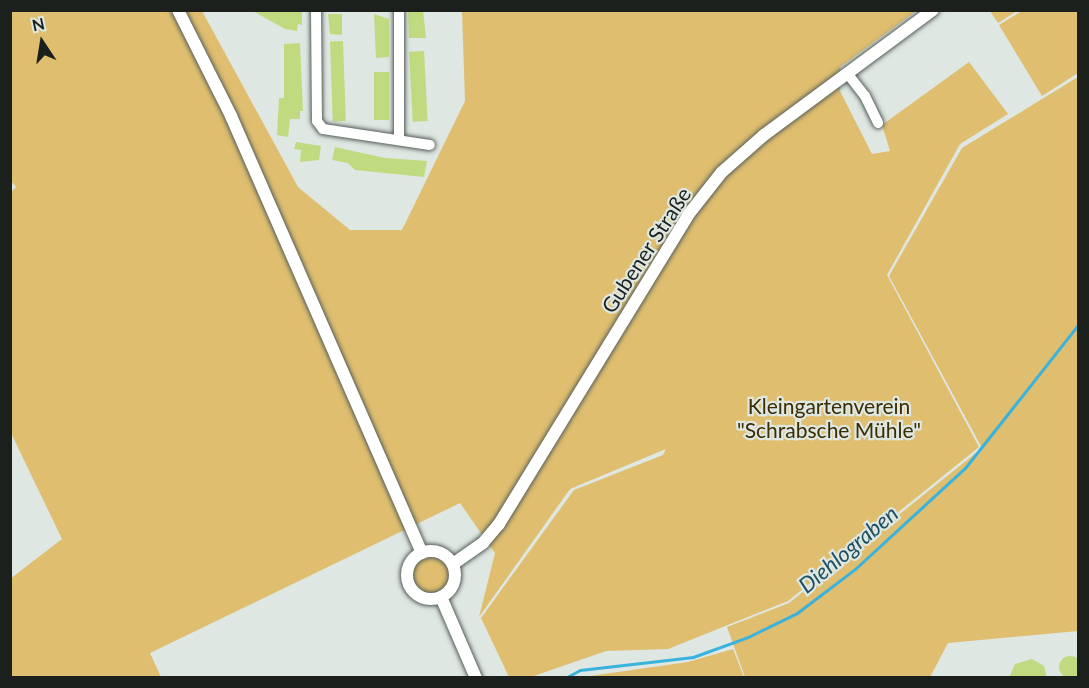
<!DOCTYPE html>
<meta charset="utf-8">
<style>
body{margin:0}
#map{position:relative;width:1089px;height:688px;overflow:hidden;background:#dee7e1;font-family:Lato,sans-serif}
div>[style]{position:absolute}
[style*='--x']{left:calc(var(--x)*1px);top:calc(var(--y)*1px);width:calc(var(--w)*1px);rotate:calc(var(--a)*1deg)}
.green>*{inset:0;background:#dfbe6f}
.round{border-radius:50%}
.stream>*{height:3px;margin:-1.5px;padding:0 1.5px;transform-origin:1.5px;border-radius:1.5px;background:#39b2dd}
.building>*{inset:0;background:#c0db7f;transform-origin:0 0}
.roads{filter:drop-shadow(0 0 2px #575f5a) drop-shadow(0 0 2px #575f5a)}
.minor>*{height:10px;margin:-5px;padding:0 5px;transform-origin:5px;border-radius:5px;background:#fff}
.major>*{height:12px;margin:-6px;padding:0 6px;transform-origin:6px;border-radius:6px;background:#fff}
.major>.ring{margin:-6px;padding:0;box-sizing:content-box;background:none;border:12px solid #fff;border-radius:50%}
span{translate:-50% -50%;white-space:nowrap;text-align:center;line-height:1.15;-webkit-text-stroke:4.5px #dee7e1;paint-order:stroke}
.street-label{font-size:21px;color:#1c201d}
.park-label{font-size:21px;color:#3b2c02}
.water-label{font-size:22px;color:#1e4f61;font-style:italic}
.frame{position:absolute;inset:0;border:12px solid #1c201d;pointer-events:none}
.north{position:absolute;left:12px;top:12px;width:60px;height:60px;-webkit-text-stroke:4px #dee7e1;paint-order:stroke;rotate:348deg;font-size:16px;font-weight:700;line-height:24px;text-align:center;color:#1c201d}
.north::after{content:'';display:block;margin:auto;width:21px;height:27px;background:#1c201d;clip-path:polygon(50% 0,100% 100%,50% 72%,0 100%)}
</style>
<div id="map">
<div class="green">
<div style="clip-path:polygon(1023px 10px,1078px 11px,1078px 73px,1042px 96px,999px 25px)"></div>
<div style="clip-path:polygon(11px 11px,202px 11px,298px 187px,350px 230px,402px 230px,465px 101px,462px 11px,916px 11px,840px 67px,840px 91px,872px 154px,890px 151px,882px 125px,969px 62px,1008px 114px,960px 144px,887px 275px,979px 447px,788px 601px,668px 649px,606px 651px,531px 677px,509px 677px,481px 618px,574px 490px,663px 455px,666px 449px,570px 489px,479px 617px,495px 553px,460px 503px,150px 653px,161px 677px,11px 677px,10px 579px,62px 539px,11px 433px,10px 193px,16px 187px,10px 180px)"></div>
<div style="clip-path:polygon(990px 11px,1017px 11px,998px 23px)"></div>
<div style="clip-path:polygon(1078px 77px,1078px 631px,948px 643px,930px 677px,745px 677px,727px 627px,789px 603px,982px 448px,889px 276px,962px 148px)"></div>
<div class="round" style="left:413px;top:556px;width:38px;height:38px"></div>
<div style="clip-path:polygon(733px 649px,744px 677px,583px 677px,688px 662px)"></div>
</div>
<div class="stream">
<div style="--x:565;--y:678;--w:17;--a:-28"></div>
<div style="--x:580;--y:670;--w:114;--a:-6.6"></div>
<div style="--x:693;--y:657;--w:59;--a:-20"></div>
<div style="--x:748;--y:637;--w:55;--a:-26.1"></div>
<div style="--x:797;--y:613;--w:73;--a:-37.2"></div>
<div style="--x:855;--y:569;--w:149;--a:-42.6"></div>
<div style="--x:965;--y:468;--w:182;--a:-51.7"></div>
</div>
<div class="building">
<div style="clip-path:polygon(251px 10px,302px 11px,302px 25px,298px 24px,297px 31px,285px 29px)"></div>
<div style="clip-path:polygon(408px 10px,423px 10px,426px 38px,409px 38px)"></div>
<div style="clip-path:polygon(328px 14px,342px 14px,342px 35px,330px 34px)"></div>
<div style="clip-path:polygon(374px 14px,389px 19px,389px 57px,376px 58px)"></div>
<div style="left:343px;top:41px;width:80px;height:13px;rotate:88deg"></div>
<div style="clip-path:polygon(300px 43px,303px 111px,300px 111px,300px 119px,290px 119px,288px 137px,277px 135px,279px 98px,284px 98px,284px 44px)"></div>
<div style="left:424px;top:51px;width:70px;height:15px;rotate:87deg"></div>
<div style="left:374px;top:72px;width:15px;height:48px"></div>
<div style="clip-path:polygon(296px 142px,321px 146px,319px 160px,300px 162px,301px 150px,294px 149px)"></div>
<div style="clip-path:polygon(335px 147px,385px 158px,427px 161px,424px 177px,355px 170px,348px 163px,332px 160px)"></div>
<div class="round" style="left:1059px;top:656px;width:22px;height:22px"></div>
<div style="clip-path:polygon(1032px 659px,1044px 666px,1047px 678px,1009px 678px,1015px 664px)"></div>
</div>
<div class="roads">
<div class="minor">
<div style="--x:316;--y:10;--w:111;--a:89.5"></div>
<div style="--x:317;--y:121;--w:10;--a:53"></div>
<div style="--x:323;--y:129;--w:108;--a:8.5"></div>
<div style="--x:847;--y:73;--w:29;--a:52"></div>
<div style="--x:865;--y:96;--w:30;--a:64"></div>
<div style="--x:399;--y:140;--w:130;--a:-90"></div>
</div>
<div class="major">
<div style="--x:178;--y:10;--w:119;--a:63.4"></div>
<div style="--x:231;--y:116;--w:477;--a:66.4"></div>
<div class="ring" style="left:407px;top:551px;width:36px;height:36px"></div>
<div style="--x:453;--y:564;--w:37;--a:-35"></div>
<div style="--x:483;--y:543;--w:25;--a:-50"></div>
<div style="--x:499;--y:524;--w:362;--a:-58.5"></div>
<div style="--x:688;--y:215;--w:55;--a:-51.7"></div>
<div style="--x:722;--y:172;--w:56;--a:-41.4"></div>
<div style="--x:764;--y:135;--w:210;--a:-36.5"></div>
<div style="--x:441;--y:597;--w:88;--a:66.6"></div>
</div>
</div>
<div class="street-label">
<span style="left:646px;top:250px;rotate:-57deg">Gubener Straße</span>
</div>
<div class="park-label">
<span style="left:829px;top:418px">Kleingartenverein<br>"Schrabsche Mühle"</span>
</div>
<div class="water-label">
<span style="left:848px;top:549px;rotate:-40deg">Diehlograben</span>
</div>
<div class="frame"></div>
<div class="north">N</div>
</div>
